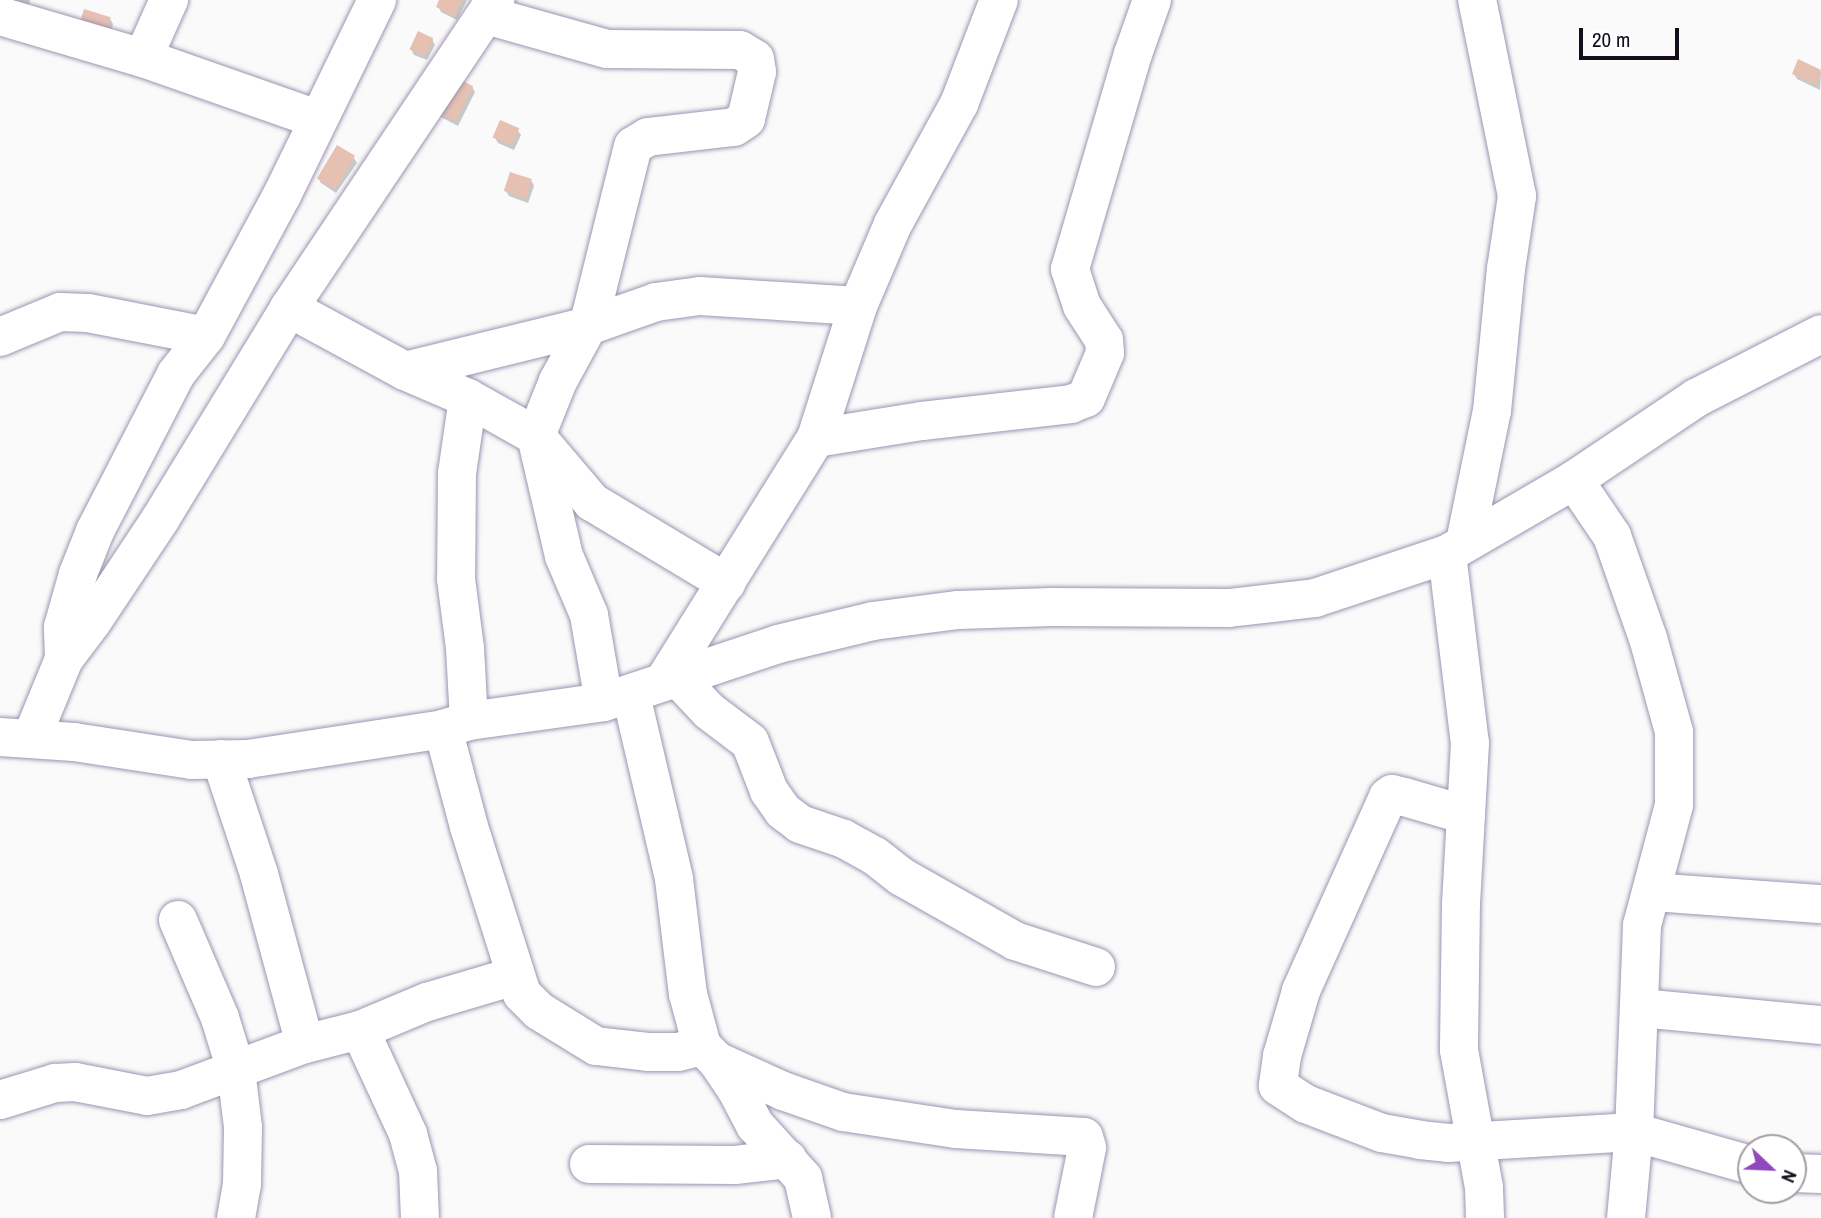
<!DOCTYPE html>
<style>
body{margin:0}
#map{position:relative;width:1821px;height:1218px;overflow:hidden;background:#fafafa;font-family:"Archivo Narrow",sans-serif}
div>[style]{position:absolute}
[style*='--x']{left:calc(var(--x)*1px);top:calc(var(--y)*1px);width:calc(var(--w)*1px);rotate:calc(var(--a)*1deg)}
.shadow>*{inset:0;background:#0003}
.building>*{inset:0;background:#e6c0b1;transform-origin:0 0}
.roads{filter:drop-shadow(0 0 2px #9e93b2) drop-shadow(0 0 2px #9e93b2)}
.minor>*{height:38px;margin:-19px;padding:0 19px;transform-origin:19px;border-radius:19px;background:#fff}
span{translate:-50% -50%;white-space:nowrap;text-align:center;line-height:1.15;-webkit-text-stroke:7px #fff;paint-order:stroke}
.north{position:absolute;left:1737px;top:1134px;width:70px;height:70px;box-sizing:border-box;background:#fff;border:2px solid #a19fa3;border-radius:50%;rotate:113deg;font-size:19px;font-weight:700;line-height:28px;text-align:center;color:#130e19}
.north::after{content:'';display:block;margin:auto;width:24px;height:32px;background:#8f49bd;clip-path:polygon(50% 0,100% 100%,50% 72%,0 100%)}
.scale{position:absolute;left:1579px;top:28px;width:100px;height:32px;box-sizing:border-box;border:4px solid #130e19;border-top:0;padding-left:9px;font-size:21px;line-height:24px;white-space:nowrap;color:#130e19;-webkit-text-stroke:5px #fff;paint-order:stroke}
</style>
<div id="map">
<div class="shadow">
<div style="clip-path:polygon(13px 0,30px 0,27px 15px)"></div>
<div style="clip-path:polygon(441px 0,467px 0,457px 20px,441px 12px,438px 6px)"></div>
<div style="clip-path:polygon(110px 19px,113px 24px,109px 39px,81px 25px)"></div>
<div style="clip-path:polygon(432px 39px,435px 45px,427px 60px,414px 55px,411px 49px)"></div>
<div style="clip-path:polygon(1799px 61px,1821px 72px,1820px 90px,1797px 79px,1794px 74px)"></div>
<div style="clip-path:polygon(472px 87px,475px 92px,458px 126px,437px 115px)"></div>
<div style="clip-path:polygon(517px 130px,521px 135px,514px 150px,498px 143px,495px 138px)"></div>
<div style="clip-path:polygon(354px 158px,357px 163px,336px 193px,321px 183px,318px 178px)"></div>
<div style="clip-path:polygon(531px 180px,534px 186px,528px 203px,509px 196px,506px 191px)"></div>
</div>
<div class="building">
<div style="clip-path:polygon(439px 0,462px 0,454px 16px,436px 7px)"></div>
<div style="left:84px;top:9px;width:28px;height:18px;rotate:17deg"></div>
<div style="left:418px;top:31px;width:17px;height:20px;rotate:25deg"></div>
<div style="clip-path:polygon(1798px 59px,1821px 70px,1817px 85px,1792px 74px)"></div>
<div style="left:449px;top:74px;width:27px;height:39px;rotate:27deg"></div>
<div style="left:500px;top:120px;width:21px;height:19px;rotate:23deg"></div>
<div style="left:337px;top:145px;width:21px;height:39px;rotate:31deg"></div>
<div style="left:510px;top:172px;width:23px;height:20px;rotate:18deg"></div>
</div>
<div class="roads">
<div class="minor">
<div style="--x:486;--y:15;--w:126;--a:15.7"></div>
<div style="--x:607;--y:49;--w:133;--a:0.4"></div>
<div style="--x:740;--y:50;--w:17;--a:31"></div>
<div style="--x:755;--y:59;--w:13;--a:81"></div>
<div style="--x:757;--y:72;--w:48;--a:103.2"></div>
<div style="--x:746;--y:119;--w:14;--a:146"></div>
<div style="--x:734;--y:127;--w:87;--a:173.4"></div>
<div style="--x:648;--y:137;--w:17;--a:149"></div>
<div style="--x:633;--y:146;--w:186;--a:104"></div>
<div style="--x:588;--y:326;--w:63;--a:118.6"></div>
<div style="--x:558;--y:381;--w:59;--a:111.8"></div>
<div style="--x:536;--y:436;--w:123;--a:76.9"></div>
<div style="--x:564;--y:556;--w:64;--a:67"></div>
<div style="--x:589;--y:615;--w:88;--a:80.2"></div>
<div style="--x:0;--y:16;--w:149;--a:16.4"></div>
<div style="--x:143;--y:58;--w:184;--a:19.3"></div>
<div style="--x:143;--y:58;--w:64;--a:-65.9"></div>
<div style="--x:289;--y:308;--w:132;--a:28.5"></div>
<div style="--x:405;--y:371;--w:188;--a:-13.8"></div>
<div style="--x:588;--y:326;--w:72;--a:-19.4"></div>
<div style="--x:656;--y:302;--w:44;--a:-7.8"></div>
<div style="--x:700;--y:296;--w:158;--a:3.6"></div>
<div style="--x:0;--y:337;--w:65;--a:-22.6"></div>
<div style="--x:60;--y:312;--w:28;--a:2"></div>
<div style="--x:88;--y:313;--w:120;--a:11"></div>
<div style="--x:405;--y:371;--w:69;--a:23.2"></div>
<div style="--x:468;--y:398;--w:78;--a:29.2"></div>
<div style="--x:536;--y:436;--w:87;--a:49.7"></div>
<div style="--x:592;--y:502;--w:157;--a:31"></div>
<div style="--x:468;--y:398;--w:76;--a:98.3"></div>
<div style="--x:457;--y:473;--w:106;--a:90.5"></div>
<div style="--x:456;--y:579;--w:70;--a:82.6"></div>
<div style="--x:465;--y:648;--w:73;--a:86.9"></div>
<div style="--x:816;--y:438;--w:107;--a:-9.1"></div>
<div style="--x:922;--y:421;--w:150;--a:-6.5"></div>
<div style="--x:1071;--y:404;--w:16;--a:-22"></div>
<div style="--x:1086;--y:398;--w:49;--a:-67.1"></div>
<div style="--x:1105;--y:353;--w:13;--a:-94"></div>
<div style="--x:1104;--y:340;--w:40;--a:-122.9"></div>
<div style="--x:1082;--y:306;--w:39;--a:-108"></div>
<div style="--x:1070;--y:269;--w:224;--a:-73.7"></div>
<div style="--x:1133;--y:54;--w:57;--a:-70.6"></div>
<div style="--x:1574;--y:480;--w:68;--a:55.8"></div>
<div style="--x:1612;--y:536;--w:108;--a:70.6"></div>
<div style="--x:1648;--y:638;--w:98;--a:74.5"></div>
<div style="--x:1674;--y:732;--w:73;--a:90"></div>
<div style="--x:1674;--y:805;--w:124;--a:104.9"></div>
<div style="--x:1642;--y:925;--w:207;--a:92.2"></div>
<div style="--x:1634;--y:1132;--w:86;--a:95.3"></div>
<div style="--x:1465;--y:542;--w:134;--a:-78.4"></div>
<div style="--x:1492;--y:411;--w:143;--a:-84.4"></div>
<div style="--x:1506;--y:269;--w:74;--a:-81.4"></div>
<div style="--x:1517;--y:196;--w:200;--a:-101.5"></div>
<div style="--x:1447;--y:554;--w:190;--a:83.1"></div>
<div style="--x:1470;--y:743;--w:160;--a:93.2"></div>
<div style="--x:1461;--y:903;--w:147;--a:90.8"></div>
<div style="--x:1459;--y:1050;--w:140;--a:79.7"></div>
<div style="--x:1484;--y:1188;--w:30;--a:88"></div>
<div style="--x:64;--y:659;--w:46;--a:-52.9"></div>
<div style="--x:92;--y:622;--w:125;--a:-56.4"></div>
<div style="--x:161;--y:518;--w:246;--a:-58.6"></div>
<div style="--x:289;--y:308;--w:371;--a:-56.2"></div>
<div style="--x:678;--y:678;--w:45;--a:46.8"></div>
<div style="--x:709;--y:711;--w:51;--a:37.1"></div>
<div style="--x:750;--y:742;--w:53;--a:68.8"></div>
<div style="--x:769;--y:791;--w:24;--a:55"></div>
<div style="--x:783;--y:811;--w:21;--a:37"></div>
<div style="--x:800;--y:824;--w:46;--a:18.8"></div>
<div style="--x:844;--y:839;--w:35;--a:29"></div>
<div style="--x:875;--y:856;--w:34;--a:38"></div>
<div style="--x:902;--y:877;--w:130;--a:29.5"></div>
<div style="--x:1015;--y:941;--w:85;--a:17.8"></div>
<div style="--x:664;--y:681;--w:287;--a:-58"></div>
<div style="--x:816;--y:438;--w:139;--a:-72.3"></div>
<div style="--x:858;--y:306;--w:89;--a:-66.9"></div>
<div style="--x:893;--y:224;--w:137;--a:-61.2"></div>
<div style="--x:959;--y:104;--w:111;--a:-69"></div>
<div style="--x:631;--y:695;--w:189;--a:76.8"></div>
<div style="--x:674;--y:879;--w:116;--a:83.1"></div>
<div style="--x:688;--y:994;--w:54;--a:74.9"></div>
<div style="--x:443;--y:729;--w:101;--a:75.1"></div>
<div style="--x:469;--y:827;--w:175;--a:72.4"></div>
<div style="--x:522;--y:994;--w:24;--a:45"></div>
<div style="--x:539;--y:1011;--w:67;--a:31.6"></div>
<div style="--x:596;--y:1046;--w:52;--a:6.6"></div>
<div style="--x:648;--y:1052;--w:30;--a:0"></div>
<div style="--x:678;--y:1052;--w:25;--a:-14"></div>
<div style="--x:702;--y:1046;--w:21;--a:45"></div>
<div style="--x:717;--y:1061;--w:34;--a:56"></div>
<div style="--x:736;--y:1089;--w:41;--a:62.2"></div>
<div style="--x:755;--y:1125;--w:72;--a:47.8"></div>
<div style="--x:803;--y:1178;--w:41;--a:77.3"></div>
<div style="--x:0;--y:737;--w:74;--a:3.9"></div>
<div style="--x:74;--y:742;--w:119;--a:8.7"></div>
<div style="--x:192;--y:760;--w:56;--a:-1"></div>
<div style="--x:248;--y:759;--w:197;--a:-8.7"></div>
<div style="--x:443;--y:729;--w:27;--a:-17"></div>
<div style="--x:469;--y:721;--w:136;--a:-8"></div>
<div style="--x:604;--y:702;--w:183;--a:-18.4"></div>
<div style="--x:778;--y:644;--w:98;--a:-13.6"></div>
<div style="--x:873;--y:621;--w:86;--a:-7.4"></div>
<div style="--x:958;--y:610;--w:94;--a:-1.8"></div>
<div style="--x:1052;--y:607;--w:177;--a:0.3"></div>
<div style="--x:1229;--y:608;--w:87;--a:-6.6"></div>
<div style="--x:1315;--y:598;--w:139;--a:-18.4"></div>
<div style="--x:1447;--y:554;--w:147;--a:-30.2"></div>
<div style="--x:1574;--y:480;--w:147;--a:-33.9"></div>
<div style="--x:1696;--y:398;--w:140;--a:-27.1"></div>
<div style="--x:32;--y:737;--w:84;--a:-67.7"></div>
<div style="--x:64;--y:659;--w:32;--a:-92"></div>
<div style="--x:63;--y:627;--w:55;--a:-74.2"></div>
<div style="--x:78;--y:574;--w:46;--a:-68.4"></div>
<div style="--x:95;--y:531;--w:177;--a:-62.7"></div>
<div style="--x:176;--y:374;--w:48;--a:-51.7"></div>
<div style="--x:206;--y:336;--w:160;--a:-61.7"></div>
<div style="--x:282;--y:195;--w:217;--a:-64"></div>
<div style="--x:221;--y:759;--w:121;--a:71.7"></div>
<div style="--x:259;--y:874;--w:176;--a:74.9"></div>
<div style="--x:1466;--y:815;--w:65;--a:-163.8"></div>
<div style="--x:1404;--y:797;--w:12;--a:-166"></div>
<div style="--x:1392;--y:794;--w:5;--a:143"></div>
<div style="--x:1388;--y:797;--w:213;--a:114.2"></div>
<div style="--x:1301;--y:991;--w:68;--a:106.3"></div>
<div style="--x:1282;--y:1056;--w:30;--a:98"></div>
<div style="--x:1278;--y:1086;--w:33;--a:33"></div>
<div style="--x:1306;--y:1104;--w:81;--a:20.9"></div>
<div style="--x:1382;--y:1133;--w:39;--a:10"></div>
<div style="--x:1420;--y:1140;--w:28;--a:6"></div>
<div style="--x:1448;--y:1143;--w:186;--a:-3.4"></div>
<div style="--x:1634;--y:1132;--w:122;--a:15.8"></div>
<div style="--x:1652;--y:892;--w:169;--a:4.1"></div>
<div style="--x:178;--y:920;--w:107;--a:66.8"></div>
<div style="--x:220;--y:1018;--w:54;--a:72.9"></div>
<div style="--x:236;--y:1070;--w:57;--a:83"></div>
<div style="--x:243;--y:1127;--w:57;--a:91"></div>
<div style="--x:242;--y:1184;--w:35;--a:100"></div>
<div style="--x:1641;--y:1008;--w:181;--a:5.4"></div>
<div style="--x:360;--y:1030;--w:115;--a:65.2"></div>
<div style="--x:408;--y:1134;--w:38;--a:75"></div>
<div style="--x:418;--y:1171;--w:47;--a:87.6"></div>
<div style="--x:717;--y:1061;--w:72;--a:24.4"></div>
<div style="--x:783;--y:1091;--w:64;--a:19.3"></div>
<div style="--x:843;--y:1112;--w:114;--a:8.6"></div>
<div style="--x:956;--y:1129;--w:128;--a:3.6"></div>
<div style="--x:1084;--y:1137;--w:11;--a:75"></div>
<div style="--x:1087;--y:1148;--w:71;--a:101.3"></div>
<div style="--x:0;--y:1100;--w:58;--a:-17.2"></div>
<div style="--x:55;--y:1083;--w:20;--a:-3"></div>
<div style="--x:75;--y:1082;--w:73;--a:11"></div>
<div style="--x:147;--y:1096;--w:35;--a:-10"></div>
<div style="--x:181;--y:1090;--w:132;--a:-20.4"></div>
<div style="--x:305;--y:1044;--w:57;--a:-14.3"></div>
<div style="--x:360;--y:1030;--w:73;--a:-22.7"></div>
<div style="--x:427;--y:1002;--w:92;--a:-16.5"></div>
<div style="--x:589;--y:1164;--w:146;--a:0.4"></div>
<div style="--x:735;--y:1165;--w:53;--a:-6.5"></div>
<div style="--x:1793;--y:1173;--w:28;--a:2"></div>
</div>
</div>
<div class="north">N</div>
<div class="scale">20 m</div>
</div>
